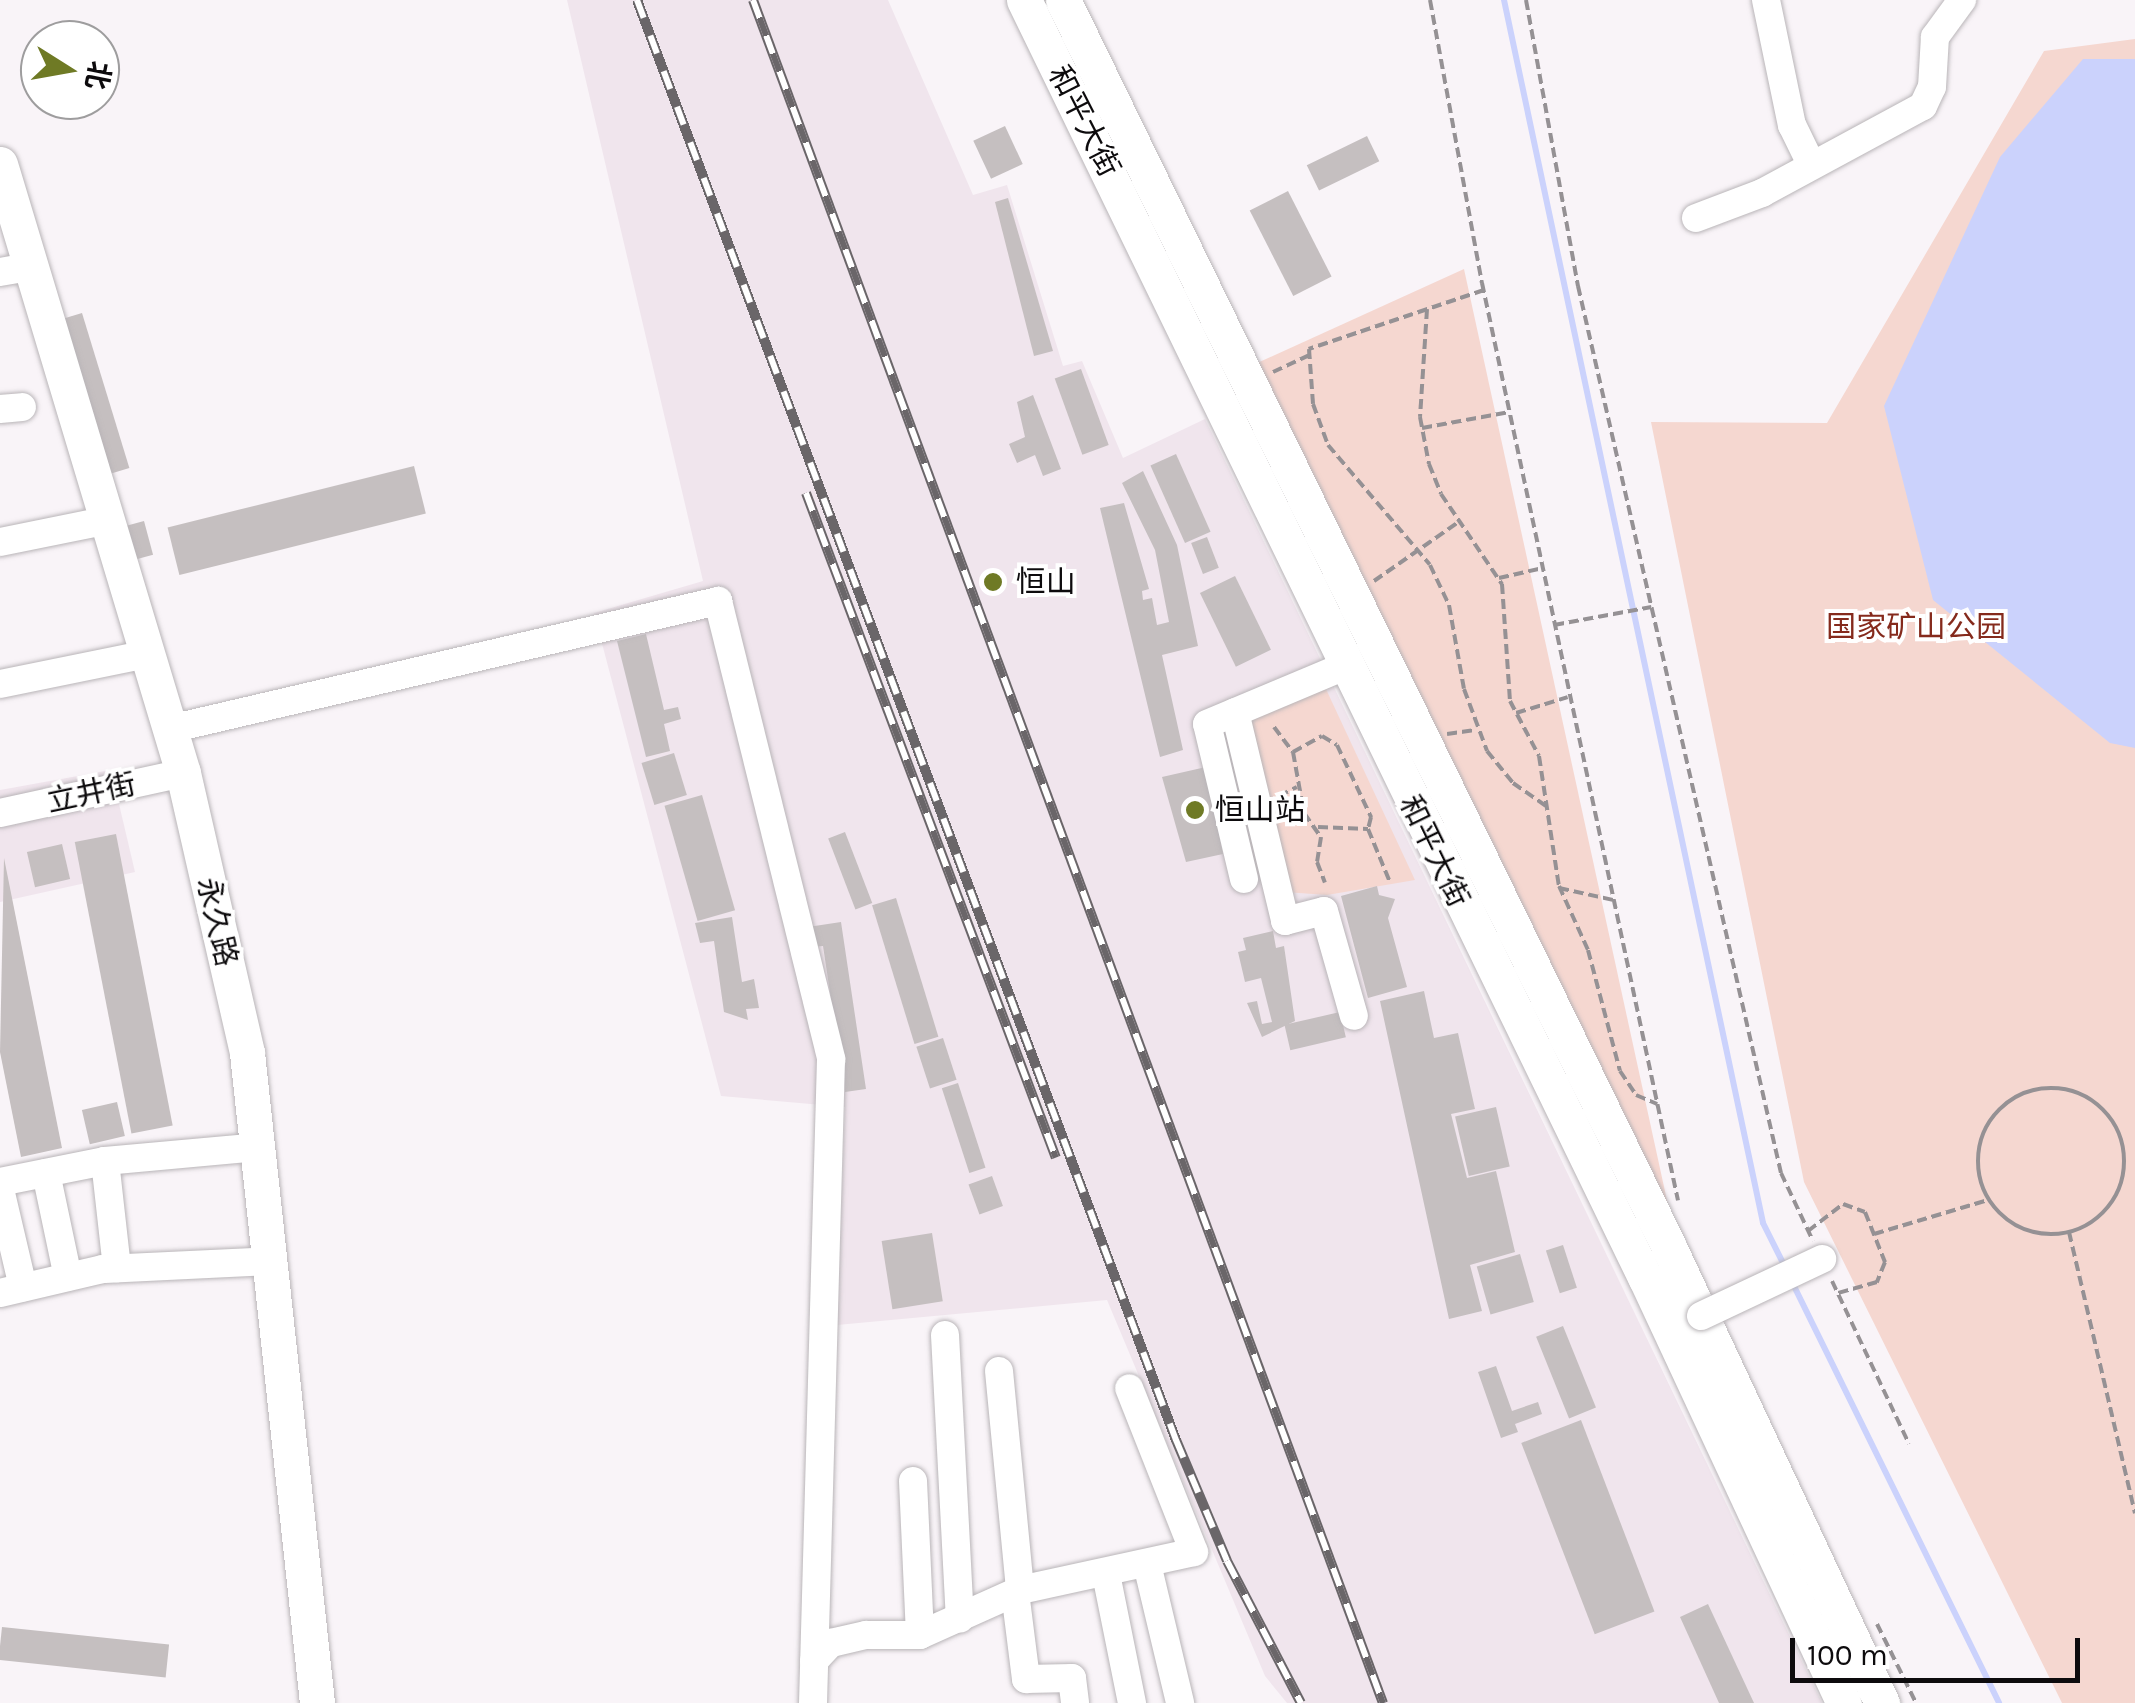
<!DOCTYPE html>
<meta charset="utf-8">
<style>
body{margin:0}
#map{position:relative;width:2135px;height:1703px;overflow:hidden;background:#f9f4f8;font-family:Karla,"Noto Sans SC",sans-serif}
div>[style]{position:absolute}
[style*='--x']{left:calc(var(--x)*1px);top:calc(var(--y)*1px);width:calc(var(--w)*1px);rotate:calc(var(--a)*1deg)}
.built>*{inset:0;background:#f0e5ed}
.green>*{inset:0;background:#f5d7d0}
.water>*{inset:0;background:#cbd2fc}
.stream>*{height:6px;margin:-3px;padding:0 3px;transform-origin:3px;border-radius:3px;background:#cbd2fc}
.building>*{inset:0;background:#c5bfc0;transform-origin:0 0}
.path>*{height:4px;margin-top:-2px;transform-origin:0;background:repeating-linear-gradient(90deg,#959194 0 10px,transparent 0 15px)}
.path>.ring{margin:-2px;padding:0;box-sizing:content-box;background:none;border:4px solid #959194;border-radius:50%}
.roads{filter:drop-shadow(0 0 2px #b9b5b8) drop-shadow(0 0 2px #b9b5b8)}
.minor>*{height:28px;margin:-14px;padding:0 14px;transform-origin:14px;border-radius:14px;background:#fff}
.major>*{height:35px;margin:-17.5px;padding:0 17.5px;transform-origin:17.5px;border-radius:17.5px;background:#fff}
.rail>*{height:10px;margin-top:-5px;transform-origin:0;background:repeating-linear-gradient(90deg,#fff 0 19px,#6a6669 0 38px);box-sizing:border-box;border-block:2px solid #6a6669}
.bridges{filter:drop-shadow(0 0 2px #b9b5b8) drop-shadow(0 0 2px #b9b5b8)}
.minor-bridge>*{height:28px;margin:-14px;padding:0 14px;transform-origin:14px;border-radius:14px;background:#fff}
.dots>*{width:28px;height:28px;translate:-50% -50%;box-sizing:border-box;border:5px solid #fff;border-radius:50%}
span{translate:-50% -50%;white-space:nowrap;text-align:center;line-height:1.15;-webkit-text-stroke:8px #fff;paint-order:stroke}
.street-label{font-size:30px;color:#0d0b0d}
.poi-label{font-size:30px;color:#0d0b0d}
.left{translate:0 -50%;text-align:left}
.park-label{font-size:30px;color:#852a1c}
.north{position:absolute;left:20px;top:20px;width:100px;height:100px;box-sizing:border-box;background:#fff;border:2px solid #9e9d9e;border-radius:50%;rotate:101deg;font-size:28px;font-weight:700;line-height:40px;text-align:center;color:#0d0b0d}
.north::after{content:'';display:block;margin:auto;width:35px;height:45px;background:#6f7a25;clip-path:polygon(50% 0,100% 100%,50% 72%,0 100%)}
.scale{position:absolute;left:1790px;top:1638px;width:290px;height:45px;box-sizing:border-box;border:5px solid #0d0b0d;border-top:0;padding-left:12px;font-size:30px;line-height:35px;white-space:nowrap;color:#0d0b0d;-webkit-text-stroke:8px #fff;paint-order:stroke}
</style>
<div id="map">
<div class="built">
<div style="clip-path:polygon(567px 0,888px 0,973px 195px,1007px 185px,1063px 366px,1082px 361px,1123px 458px,1205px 419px,1822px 1703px,1287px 1703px,1265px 1676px,1107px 1300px,837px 1325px,845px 1107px,721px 1096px,594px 613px,703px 581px)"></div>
<div style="clip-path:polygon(111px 770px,135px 872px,0 902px,0 790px)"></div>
</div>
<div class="green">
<div style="clip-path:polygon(2135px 39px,2135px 1703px,2062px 1703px,1804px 1182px,1651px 422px,1827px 423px,2044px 51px)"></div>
<div style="clip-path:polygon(1464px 269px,1678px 1251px,1255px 364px)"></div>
<div style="clip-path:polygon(1325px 687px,1415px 880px,1327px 895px,1285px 892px,1250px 717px)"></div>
</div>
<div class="water">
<div style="clip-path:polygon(2083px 59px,2135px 59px,2135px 748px,2110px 743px,1933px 600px,1884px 406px,2000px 157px)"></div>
</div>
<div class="stream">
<div style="--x:1504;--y:0;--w:1250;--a:78.04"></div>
<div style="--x:1763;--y:1223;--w:49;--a:63.4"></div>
<div style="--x:1792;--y:1282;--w:469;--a:63.8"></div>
</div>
<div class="building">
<div style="left:1005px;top:126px;width:42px;height:35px;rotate:65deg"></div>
<div style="left:1367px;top:136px;width:28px;height:67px;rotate:64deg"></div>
<div style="left:1288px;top:191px;width:96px;height:43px;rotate:63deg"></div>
<div style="clip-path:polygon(1008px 198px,1053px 351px,1034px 356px,995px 202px)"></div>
<div style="left:82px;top:313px;width:162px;height:19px;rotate:73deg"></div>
<div style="left:1081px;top:369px;width:81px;height:28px;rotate:70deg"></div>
<div style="clip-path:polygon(1033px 395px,1061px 469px,1043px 476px,1035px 455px,1017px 463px,1009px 444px,1025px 437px,1017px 402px)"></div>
<div style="left:1176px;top:454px;width:85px;height:28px;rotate:66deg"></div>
<div style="left:414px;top:466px;width:49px;height:254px;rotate:76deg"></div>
<div style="clip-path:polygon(1143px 471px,1177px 545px,1198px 646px,1162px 655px,1183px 750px,1160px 757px,1100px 508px,1124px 503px,1149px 589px,1142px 591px,1143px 600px,1152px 598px,1157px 625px,1169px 622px,1155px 550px,1122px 483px)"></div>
<div style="left:144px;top:521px;width:35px;height:21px;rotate:75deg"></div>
<div style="left:1207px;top:537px;width:33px;height:17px;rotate:69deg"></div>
<div style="left:1235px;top:576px;width:82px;height:39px;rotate:64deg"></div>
<div style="clip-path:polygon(646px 634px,664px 710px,678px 707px,681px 719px,664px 724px,670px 751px,646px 757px,617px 641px)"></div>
<div style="left:674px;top:753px;width:44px;height:34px;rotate:73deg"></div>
<div style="clip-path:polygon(1206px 767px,1223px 854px,1186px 862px,1162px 777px)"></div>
<div style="left:702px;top:795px;width:120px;height:39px;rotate:74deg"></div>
<div style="left:845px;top:832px;width:76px;height:18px;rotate:69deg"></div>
<div style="left:116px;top:834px;width:297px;height:42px;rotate:79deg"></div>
<div style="left:62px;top:844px;width:36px;height:36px;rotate:77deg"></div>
<div style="clip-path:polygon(4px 858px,62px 1148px,21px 1157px,0 1052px)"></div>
<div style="clip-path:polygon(1377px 886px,1379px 895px,1395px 899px,1388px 918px,1407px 987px,1368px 998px,1341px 896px)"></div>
<div style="left:896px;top:898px;width:145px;height:25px;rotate:73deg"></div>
<div style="clip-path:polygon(732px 917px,742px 982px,754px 979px,759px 1008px,746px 1009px,748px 1020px,724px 1012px,714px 941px,700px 943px,695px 923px)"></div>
<div style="clip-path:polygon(841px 922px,866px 1089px,845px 1092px,823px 946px,811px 947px,808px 927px)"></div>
<div style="clip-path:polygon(1273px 931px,1276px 948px,1284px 946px,1295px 1021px,1262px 1037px,1247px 1003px,1257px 1001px,1262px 1024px,1272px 1022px,1261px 978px,1245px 982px,1238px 952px,1246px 950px,1243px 938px)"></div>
<div style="clip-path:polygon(1424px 991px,1434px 1038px,1458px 1033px,1475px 1109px,1451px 1114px,1467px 1178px,1496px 1171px,1515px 1252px,1470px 1265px,1482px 1311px,1449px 1319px,1380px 1001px)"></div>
<div style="left:1340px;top:1012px;width:26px;height:57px;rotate:77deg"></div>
<div style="left:943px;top:1038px;width:44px;height:28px;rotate:72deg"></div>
<div style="left:958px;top:1083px;width:89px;height:17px;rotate:72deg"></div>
<div style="left:117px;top:1102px;width:35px;height:36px;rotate:77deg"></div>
<div style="left:1496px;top:1107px;width:61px;height:42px;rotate:77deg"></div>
<div style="left:992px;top:1176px;width:32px;height:25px;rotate:70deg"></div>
<div style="left:932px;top:1233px;width:69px;height:51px;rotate:81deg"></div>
<div style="left:1563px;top:1245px;width:45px;height:18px;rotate:72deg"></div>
<div style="left:1520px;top:1254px;width:50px;height:45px;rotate:74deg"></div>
<div style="left:1563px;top:1326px;width:88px;height:29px;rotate:68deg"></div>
<div style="clip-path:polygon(1496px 1366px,1512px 1411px,1538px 1402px,1542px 1414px,1515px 1424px,1518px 1432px,1501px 1438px,1478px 1372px)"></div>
<div style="left:1581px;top:1420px;width:205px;height:64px;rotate:69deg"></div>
<div style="clip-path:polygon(1708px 1604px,1754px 1703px,1719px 1703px,1680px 1617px)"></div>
<div style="left:2px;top:1627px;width:168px;height:33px;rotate:6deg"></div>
</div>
<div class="path">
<div style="--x:1430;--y:0;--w:288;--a:79.6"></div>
<div style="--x:1482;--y:283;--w:938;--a:77.94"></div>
<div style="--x:1526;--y:0;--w:291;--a:79.7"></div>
<div style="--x:1578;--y:286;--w:910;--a:77.11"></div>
<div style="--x:1781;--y:1173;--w:75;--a:64.8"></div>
<div style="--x:1484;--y:290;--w:185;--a:161.4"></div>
<div style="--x:1309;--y:349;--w:55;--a:85.8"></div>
<div style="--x:1313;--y:404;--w:44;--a:69.9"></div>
<div style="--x:1328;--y:445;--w:157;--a:49.6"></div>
<div style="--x:1430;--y:565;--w:44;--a:64.6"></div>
<div style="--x:1449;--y:605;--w:85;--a:79.9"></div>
<div style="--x:1464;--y:689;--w:66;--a:69.6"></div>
<div style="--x:1487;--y:751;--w:41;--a:50.9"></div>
<div style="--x:1513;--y:783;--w:40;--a:34.9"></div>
<div style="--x:1427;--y:309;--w:108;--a:93.7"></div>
<div style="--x:1420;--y:417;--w:48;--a:79.2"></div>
<div style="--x:1429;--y:464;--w:32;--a:68"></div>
<div style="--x:1441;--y:494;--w:109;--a:55.9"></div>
<div style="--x:1502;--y:584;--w:117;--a:86.1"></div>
<div style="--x:1510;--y:701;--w:62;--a:62.2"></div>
<div style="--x:1539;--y:756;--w:132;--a:81.3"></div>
<div style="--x:1559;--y:886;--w:70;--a:65.6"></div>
<div style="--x:1588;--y:950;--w:125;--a:75.2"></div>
<div style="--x:1620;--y:1071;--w:29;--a:56"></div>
<div style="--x:1636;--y:1095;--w:23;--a:23"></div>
<div style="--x:1273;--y:372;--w:40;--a:-25"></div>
<div style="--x:1422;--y:428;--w:89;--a:-10.3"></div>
<div style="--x:1499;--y:578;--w:45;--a:-12.8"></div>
<div style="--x:1374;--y:581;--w:105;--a:-34.9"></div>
<div style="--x:1554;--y:625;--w:99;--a:-10.5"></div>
<div style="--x:1516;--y:713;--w:54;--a:-17.1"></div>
<div style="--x:1274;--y:727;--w:31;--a:53"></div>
<div style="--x:1293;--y:752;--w:62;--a:79.8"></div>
<div style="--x:1304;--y:813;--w:29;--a:55"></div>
<div style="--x:1321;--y:837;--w:25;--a:99"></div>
<div style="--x:1317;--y:862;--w:22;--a:69"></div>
<div style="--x:1447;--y:734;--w:30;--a:-8"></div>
<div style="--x:1293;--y:752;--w:33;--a:-29"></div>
<div style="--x:1322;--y:736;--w:17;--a:31"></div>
<div style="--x:1337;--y:745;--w:80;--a:64.7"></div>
<div style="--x:1371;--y:817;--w:12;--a:104"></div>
<div style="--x:1368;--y:829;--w:57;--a:67.5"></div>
<div style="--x:1279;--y:796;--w:20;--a:-27"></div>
<div style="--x:1279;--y:797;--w:30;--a:33"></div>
<div style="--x:1318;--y:827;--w:50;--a:2.3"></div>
<div style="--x:1559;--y:888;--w:55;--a:12.5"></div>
<div class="ring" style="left:1978px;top:1088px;width:142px;height:142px"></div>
<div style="--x:1808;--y:1231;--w:44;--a:-37.6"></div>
<div style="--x:1843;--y:1204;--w:23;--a:20"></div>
<div style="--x:1865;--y:1212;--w:54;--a:68.2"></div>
<div style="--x:1885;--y:1262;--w:22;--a:112"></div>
<div style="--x:1877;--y:1282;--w:41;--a:164.2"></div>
<div style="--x:2069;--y:1232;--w:289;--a:76.8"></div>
<div style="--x:1874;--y:1234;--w:119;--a:-16.6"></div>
<div style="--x:1832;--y:1281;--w:180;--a:64.7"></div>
<div style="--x:1877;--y:1624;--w:88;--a:63.7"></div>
</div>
<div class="roads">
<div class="minor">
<div style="--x:1766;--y:0;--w:128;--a:78.3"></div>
<div style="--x:1792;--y:125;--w:43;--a:64"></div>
<div style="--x:1696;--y:218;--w:71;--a:-20.7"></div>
<div style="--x:1762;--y:193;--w:183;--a:-28.4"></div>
<div style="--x:1923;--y:106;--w:21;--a:-65"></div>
<div style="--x:1932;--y:87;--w:50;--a:-86.6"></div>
<div style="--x:1935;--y:37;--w:46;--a:-53.9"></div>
<div style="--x:0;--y:272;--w:34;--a:-10"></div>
<div style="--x:0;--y:409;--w:22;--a:-5"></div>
<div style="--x:0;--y:542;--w:111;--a:-11.4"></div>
<div style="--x:0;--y:684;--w:151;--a:-11.5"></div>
<div style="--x:1235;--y:712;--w:215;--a:76.5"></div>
<div style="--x:1285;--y:921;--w:40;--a:-14.4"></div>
<div style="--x:1324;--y:911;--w:109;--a:74.1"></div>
<div style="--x:170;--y:729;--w:563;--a:-13.15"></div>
<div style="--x:718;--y:601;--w:472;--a:76.1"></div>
<div style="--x:831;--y:1059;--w:644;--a:91.6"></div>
<div style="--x:0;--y:813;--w:187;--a:-12.3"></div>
<div style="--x:1244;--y:879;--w:159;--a:-103.4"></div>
<div style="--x:1207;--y:724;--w:150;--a:-22.8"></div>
<div style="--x:105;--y:1161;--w:108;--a:83.6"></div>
<div style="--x:46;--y:1173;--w:106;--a:78.1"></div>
<div style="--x:0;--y:1182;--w:107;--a:-11.3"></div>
<div style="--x:105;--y:1161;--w:156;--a:-5.2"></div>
<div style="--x:0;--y:1189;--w:101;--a:76.8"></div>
<div style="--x:0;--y:1293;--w:106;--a:-13.1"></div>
<div style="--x:103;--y:1269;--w:169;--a:-2.7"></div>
<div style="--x:945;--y:1335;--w:284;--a:87"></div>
<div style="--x:999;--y:1371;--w:220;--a:84.5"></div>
<div style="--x:913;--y:1481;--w:154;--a:87.4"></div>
<div style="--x:1147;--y:1564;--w:143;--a:76.6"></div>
<div style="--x:1106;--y:1574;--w:132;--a:78.6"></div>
<div style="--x:1015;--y:1592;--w:88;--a:82.8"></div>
<div style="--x:1026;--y:1679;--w:46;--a:-1.2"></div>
<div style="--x:1072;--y:1678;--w:25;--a:83"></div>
<div style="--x:814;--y:1661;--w:25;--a:-47"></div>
<div style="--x:831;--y:1643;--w:36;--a:-13"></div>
<div style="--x:866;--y:1635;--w:54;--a:0"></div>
<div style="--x:920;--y:1635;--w:110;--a:-24.2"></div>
<div style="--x:1020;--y:1590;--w:178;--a:-12.3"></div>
<div style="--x:1194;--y:1552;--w:176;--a:-111.6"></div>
</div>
<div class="major">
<div style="--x:1024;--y:0;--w:1422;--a:64.07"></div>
<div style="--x:1646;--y:1279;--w:468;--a:65"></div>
<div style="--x:1063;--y:0;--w:1384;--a:64.08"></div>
<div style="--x:1668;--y:1245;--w:506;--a:64.96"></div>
<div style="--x:0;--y:164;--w:636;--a:73.27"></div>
<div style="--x:183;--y:773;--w:287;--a:77.1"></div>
<div style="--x:247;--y:1053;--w:654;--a:83.85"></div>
</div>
</div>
<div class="rail">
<div style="--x:637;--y:0;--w:1538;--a:69.48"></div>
<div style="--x:1176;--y:1440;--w:131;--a:67.1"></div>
<div style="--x:1227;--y:1561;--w:160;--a:62.5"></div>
<div style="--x:753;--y:0;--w:1816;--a:69.7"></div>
<div style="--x:806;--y:493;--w:710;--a:69.4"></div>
</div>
<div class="bridges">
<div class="minor-bridge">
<div style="--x:1701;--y:1316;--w:134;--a:-25.2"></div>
</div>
</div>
<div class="dots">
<div style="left:993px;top:582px;background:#6f7a25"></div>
<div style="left:1195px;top:810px;background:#6f7a25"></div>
</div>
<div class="street-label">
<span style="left:1084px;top:121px;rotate:63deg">和平大街</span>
<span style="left:91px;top:793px;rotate:-12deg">立井街</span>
<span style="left:1434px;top:851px;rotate:64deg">和平大街</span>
<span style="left:217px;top:922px;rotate:77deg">永久路</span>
</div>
<div class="poi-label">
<span class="left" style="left:1016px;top:582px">恒山</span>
<span class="left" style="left:1215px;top:810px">恒山站</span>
</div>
<div class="park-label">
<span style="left:1916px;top:627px">国家矿山公园</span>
</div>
<div class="north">北</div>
<div class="scale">100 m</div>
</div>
